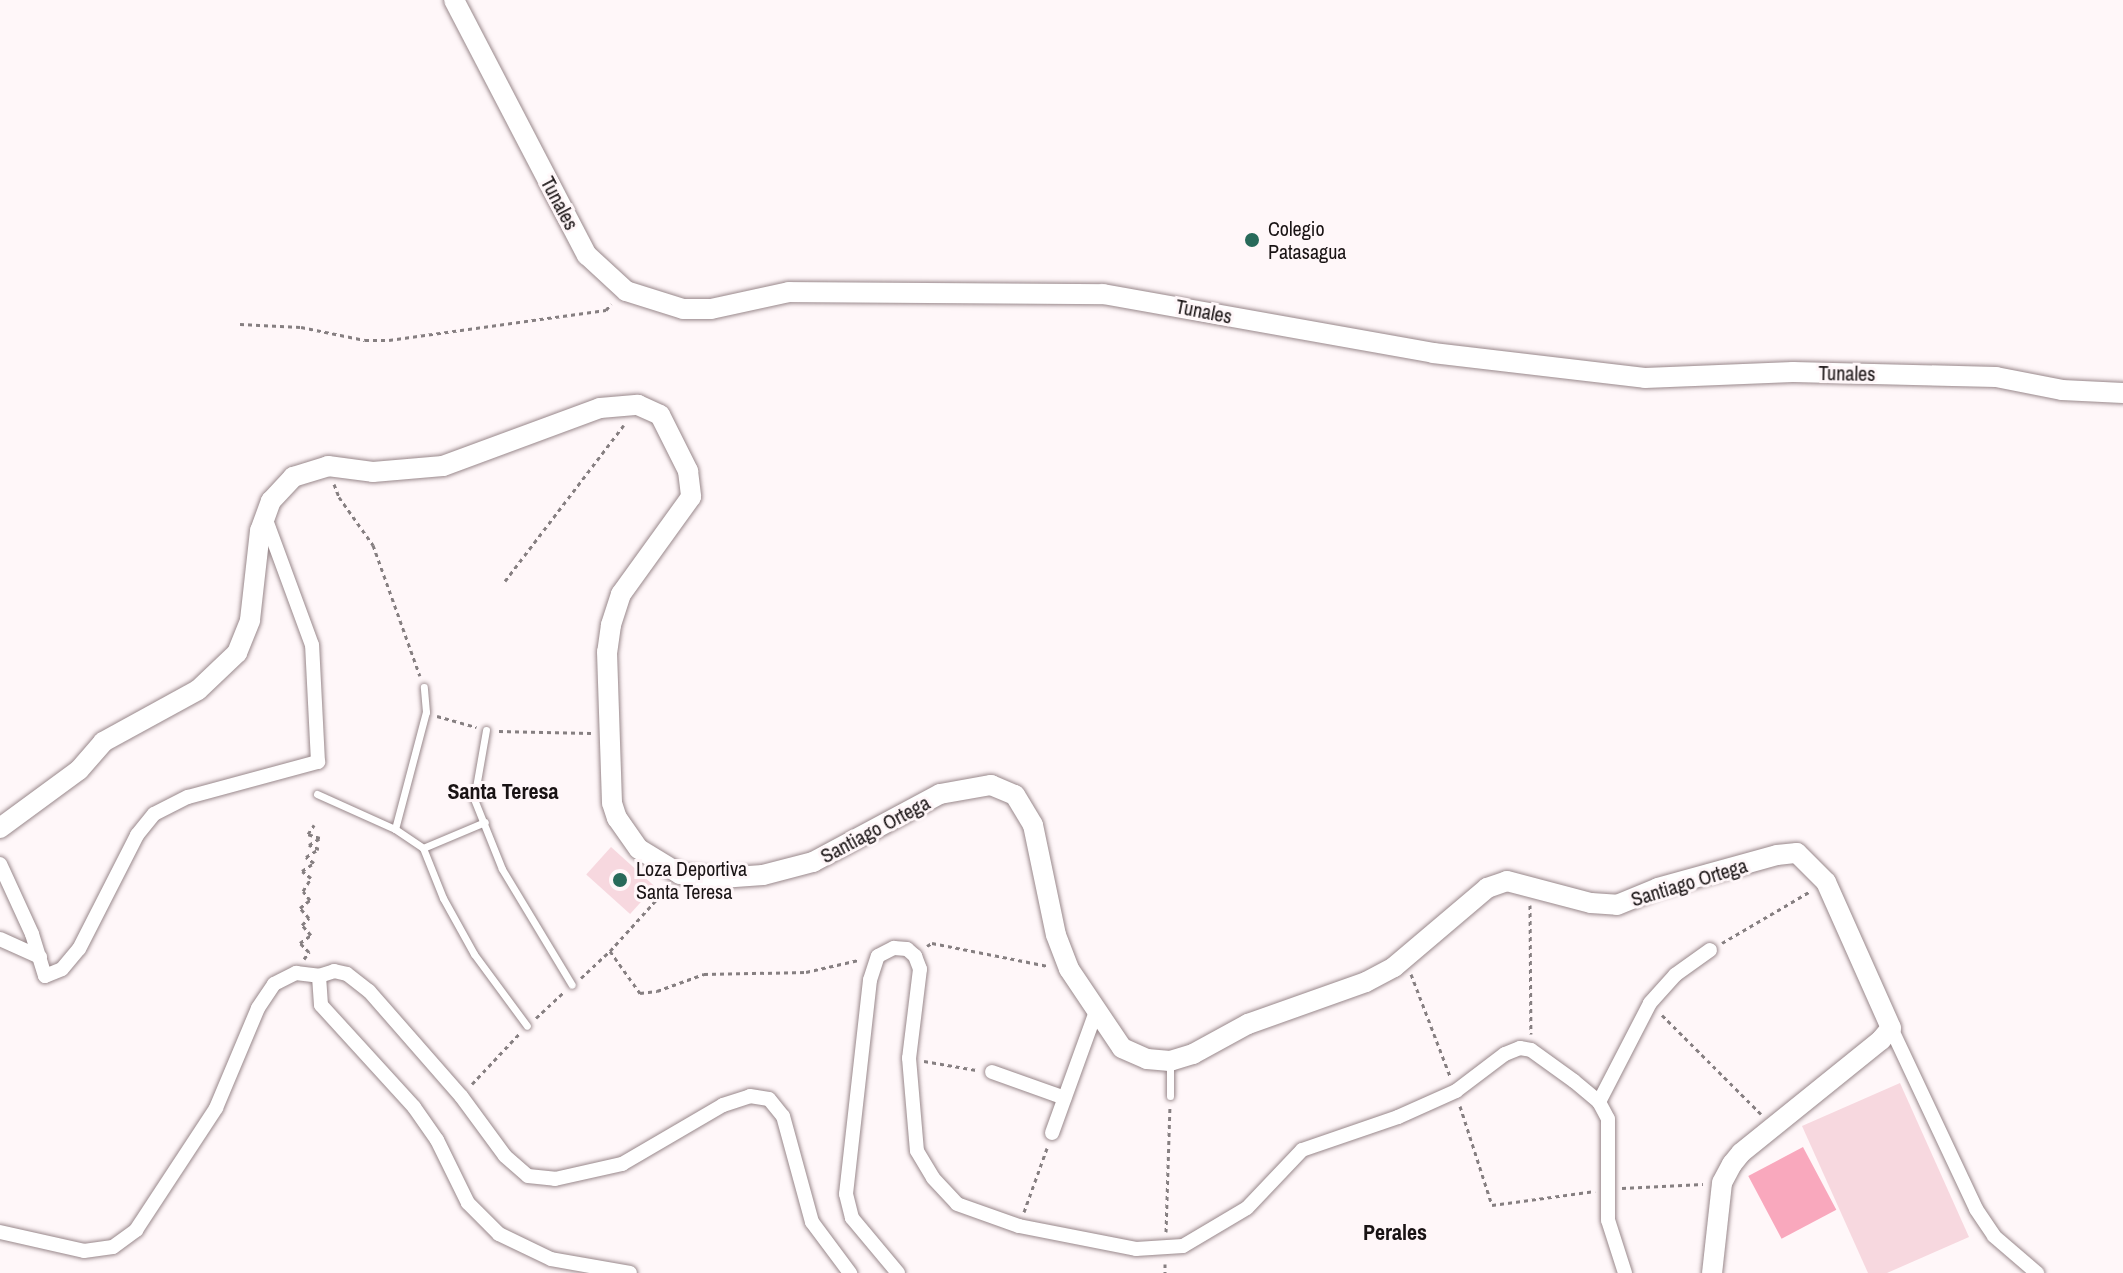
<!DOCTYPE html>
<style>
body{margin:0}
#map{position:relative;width:2123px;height:1273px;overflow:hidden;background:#fff7f9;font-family:"Archivo Narrow",sans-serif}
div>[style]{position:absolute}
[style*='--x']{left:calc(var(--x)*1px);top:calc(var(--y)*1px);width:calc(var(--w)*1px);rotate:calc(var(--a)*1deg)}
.green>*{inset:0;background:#f7d8df;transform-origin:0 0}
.building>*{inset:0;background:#f9a8bd;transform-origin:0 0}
.path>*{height:3px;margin-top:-1.5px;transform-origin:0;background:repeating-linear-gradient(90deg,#867f81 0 4px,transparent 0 8px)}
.roads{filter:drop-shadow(0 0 2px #99888b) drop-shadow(0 0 2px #99888b)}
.lane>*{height:7px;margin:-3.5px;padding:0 3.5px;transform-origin:3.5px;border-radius:3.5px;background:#fff}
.street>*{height:14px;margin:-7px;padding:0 7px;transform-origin:7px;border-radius:7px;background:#fff}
.secondary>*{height:20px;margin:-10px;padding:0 10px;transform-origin:10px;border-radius:10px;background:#fff}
.dots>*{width:22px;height:22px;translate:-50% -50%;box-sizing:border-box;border:4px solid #fff7f9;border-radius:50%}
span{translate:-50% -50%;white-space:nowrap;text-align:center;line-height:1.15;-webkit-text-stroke:6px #fff7f9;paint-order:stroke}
.street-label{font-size:20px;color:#191314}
.poi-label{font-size:20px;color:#191314}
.left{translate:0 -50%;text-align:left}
.neighbourhood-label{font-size:22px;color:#191314;font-weight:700}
</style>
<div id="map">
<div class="green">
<div style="left:611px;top:847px;width:59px;height:37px;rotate:42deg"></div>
<div style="clip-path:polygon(1900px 1083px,1969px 1237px,1887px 1273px,1868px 1273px,1802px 1126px)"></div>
</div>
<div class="building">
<div style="left:1803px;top:1147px;width:71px;height:62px;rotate:62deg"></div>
</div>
<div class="path">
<div style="--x:240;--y:324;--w:61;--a:2.8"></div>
<div style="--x:301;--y:327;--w:65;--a:11.5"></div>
<div style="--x:365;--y:340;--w:24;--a:0"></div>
<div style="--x:389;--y:340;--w:219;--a:-7.9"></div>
<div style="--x:606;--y:310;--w:8;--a:-50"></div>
<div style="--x:334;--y:484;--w:14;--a:69"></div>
<div style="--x:339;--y:497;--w:59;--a:54.7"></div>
<div style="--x:373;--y:545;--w:139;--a:70.3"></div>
<div style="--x:505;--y:581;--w:196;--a:-52.7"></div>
<div style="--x:437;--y:716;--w:41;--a:15.8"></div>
<div style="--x:499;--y:731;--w:92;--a:1.2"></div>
<div style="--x:1530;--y:905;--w:129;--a:89.6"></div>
<div style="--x:1722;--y:943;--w:101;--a:-30.4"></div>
<div style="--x:927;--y:946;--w:6;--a:-31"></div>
<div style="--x:932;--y:943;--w:118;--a:11.2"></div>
<div style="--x:610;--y:951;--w:52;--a:54.5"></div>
<div style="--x:640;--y:993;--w:17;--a:-7"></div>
<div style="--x:657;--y:991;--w:50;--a:-19.9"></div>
<div style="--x:704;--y:974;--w:102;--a:-1.1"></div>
<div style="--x:806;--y:972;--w:54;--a:-12.8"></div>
<div style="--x:304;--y:959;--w:9;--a:-54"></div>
<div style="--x:309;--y:952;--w:13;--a:-135"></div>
<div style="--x:300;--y:943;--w:14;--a:-36"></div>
<div style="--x:311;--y:935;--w:13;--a:-132"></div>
<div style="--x:302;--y:925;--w:10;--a:-45"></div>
<div style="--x:309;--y:918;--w:13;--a:-132"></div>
<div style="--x:300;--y:908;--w:13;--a:-39"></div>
<div style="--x:310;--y:900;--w:11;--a:-128"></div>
<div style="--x:303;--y:891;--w:15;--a:-58"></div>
<div style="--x:311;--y:878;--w:11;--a:-142"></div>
<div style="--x:302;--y:871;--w:14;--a:-34"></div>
<div style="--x:314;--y:863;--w:10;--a:-143"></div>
<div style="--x:306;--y:857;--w:15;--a:-32"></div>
<div style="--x:319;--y:849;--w:11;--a:-158"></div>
<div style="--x:309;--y:845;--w:13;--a:-32"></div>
<div style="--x:320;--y:838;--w:13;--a:-162"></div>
<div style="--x:308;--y:834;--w:11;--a:-56"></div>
<div style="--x:1411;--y:974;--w:109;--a:69.1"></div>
<div style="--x:581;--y:978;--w:40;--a:-43"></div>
<div style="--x:610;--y:951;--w:85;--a:-47.9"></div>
<div style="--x:1662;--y:1015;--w:140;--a:45"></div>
<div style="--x:536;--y:1018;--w:37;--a:-43"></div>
<div style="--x:924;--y:1061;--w:53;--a:9.8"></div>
<div style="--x:472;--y:1084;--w:69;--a:-46.8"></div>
<div style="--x:1460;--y:1106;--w:104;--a:72.1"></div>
<div style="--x:1492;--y:1205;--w:104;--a:-7.7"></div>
<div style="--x:1622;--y:1188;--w:81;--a:-2.8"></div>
<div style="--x:1024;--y:1212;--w:68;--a:-70.2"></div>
<div style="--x:1166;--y:1232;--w:124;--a:-88.2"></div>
<div style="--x:1165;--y:1264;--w:9;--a:90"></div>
</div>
<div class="roads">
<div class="lane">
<div style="--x:486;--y:730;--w:70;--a:99.9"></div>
<div style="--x:474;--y:799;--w:75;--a:68.2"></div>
<div style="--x:502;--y:869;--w:135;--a:58.9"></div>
<div style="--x:317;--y:794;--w:85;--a:24.2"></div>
<div style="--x:395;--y:829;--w:34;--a:34"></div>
<div style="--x:423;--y:848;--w:54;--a:68.2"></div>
<div style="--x:443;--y:898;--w:64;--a:61"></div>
<div style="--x:474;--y:954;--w:89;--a:53.6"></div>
<div style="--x:395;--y:829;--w:121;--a:-75.2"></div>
<div style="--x:426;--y:712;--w:25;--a:-95"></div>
<div style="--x:423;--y:848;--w:67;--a:-22.8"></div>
<div style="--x:1170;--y:1063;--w:33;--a:90"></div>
</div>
<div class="street">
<div style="--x:0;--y:864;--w:77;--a:65.4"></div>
<div style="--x:32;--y:934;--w:44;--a:72.8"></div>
<div style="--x:45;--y:976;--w:18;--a:-22"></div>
<div style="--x:62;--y:969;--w:26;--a:-50"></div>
<div style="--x:79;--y:949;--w:128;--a:-63"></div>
<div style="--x:137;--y:835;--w:27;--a:-51"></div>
<div style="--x:154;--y:814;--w:38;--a:-27"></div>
<div style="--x:188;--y:797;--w:135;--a:-15.1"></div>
<div style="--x:318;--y:762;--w:117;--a:-92.9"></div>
<div style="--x:312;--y:645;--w:136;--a:-110.2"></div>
<div style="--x:0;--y:939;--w:44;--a:24.2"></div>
<div style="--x:1891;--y:1028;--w:200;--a:64.8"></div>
<div style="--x:1976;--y:1209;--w:32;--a:56"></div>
<div style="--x:1994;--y:1236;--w:57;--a:40.7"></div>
<div style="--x:992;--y:1072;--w:77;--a:19.6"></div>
<div style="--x:1599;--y:1102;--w:111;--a:-62.7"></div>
<div style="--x:1650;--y:1003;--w:38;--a:-48"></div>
<div style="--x:1675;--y:975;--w:43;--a:-35.5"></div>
<div style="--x:1052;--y:1133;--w:127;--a:-70.1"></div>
<div style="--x:0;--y:1232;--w:86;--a:12.7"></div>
<div style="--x:84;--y:1251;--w:29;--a:-8"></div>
<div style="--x:113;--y:1247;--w:29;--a:-36"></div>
<div style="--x:136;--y:1230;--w:146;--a:-56.7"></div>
<div style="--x:216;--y:1108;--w:108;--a:-67.2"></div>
<div style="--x:258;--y:1008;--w:29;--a:-56"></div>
<div style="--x:274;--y:984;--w:25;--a:-27"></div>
<div style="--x:296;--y:973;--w:23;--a:7"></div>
<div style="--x:630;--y:1273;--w:80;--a:-170"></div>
<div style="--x:551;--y:1259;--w:58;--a:-154.3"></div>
<div style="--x:499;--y:1234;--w:44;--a:-135"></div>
<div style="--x:468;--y:1203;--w:70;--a:-116.2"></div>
<div style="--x:437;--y:1140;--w:40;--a:-124.9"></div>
<div style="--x:414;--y:1107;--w:138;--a:-132.4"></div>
<div style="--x:321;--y:1005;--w:29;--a:-94"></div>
<div style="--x:319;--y:976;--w:16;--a:-18"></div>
<div style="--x:334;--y:971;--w:13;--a:13"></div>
<div style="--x:347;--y:974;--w:28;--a:38"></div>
<div style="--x:369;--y:991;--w:140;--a:48.8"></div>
<div style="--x:461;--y:1096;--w:74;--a:53.7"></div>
<div style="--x:505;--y:1156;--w:30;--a:41"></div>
<div style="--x:528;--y:1176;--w:27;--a:6"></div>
<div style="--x:555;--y:1179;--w:69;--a:-12.6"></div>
<div style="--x:622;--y:1164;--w:117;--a:-30.3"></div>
<div style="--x:723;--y:1105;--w:28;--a:-18"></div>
<div style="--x:750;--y:1096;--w:19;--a:9"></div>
<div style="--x:769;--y:1099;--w:22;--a:51"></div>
<div style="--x:783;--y:1116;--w:110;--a:74.7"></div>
<div style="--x:812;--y:1222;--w:64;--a:53.3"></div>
<div style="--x:898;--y:1273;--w:72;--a:-129.9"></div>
<div style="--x:852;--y:1218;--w:25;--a:-104"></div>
<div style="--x:846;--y:1194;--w:215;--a:-83.6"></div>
<div style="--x:870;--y:980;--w:25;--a:-72"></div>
<div style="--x:878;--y:956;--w:18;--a:-27"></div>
<div style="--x:894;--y:948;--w:13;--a:4"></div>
<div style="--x:907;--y:949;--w:11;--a:41"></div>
<div style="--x:915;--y:956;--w:14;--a:69"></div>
<div style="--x:920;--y:969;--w:90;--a:97"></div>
<div style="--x:909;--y:1058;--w:93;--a:85.1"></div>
<div style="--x:917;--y:1151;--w:31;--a:59"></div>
<div style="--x:933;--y:1178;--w:35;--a:47"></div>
<div style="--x:957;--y:1204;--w:66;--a:19.5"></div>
<div style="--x:1019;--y:1226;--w:119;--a:11.1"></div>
<div style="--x:1136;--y:1249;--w:47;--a:-3.7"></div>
<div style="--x:1183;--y:1246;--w:74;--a:-30.7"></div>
<div style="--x:1247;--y:1208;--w:80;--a:-46.5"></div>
<div style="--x:1302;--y:1150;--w:102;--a:-19"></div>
<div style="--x:1398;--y:1117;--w:64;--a:-24.1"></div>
<div style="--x:1456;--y:1091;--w:61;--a:-37.1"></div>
<div style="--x:1505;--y:1054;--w:16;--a:-22"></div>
<div style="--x:1520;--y:1048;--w:11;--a:10"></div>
<div style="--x:1531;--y:1050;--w:53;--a:35.8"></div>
<div style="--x:1574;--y:1081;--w:33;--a:40"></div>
<div style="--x:1599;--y:1102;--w:19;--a:62"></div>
<div style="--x:1608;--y:1119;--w:101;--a:90"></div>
<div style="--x:1608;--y:1220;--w:56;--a:72.2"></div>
</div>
<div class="secondary">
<div style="--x:454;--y:0;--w:288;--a:62.5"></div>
<div style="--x:587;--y:255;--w:53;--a:42.7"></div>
<div style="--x:626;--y:291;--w:60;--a:17.5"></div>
<div style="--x:683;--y:309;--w:28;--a:0"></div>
<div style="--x:711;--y:309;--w:80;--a:-12.3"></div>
<div style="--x:789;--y:292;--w:314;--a:0.4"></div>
<div style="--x:1103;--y:294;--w:335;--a:10.1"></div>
<div style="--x:1433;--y:353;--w:213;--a:6.7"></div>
<div style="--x:1645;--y:378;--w:148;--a:-2.3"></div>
<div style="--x:1793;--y:372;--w:203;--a:1.4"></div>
<div style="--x:1996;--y:377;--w:67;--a:11.1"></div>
<div style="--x:2062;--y:390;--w:61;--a:2.8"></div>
<div style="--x:0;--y:828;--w:98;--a:-36.3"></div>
<div style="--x:79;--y:770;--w:37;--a:-49"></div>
<div style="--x:103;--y:742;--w:108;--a:-28.7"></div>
<div style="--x:198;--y:690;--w:54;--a:-43.5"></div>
<div style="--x:237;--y:653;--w:35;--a:-68"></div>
<div style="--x:250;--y:620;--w:90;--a:-83.6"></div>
<div style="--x:260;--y:531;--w:32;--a:-70"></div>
<div style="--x:271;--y:501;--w:33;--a:-47"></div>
<div style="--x:293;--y:477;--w:37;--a:-17"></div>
<div style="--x:328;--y:466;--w:45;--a:7.6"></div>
<div style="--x:373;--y:472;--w:70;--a:-4.9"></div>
<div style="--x:443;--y:466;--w:167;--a:-20.3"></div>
<div style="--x:600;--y:408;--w:38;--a:-5"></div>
<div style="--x:638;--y:405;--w:24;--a:24"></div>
<div style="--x:660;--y:415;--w:63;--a:63.4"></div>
<div style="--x:688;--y:471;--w:26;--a:83"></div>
<div style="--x:691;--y:497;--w:120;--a:125.8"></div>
<div style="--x:621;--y:594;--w:33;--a:108"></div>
<div style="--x:611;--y:625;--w:27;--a:98"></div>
<div style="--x:607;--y:652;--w:151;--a:88.1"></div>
<div style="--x:612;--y:803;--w:16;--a:72"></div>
<div style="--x:617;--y:818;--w:38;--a:55"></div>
<div style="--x:639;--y:849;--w:48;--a:31.4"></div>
<div style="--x:680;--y:874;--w:41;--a:5.6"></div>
<div style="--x:721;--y:878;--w:42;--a:-4.1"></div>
<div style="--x:763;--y:875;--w:52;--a:-14.6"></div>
<div style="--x:813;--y:862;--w:144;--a:-28.2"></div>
<div style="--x:940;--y:794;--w:52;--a:-10"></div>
<div style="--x:991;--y:785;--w:26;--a:23"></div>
<div style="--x:1015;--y:795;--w:35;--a:59"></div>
<div style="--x:1033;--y:825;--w:112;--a:78.2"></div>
<div style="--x:1056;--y:935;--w:36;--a:69"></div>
<div style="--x:1069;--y:969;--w:95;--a:56.1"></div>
<div style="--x:1122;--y:1048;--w:27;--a:24"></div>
<div style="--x:1147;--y:1059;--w:23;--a:5"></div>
<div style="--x:1170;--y:1061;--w:24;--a:-17"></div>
<div style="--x:1193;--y:1054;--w:63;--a:-28.6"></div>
<div style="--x:1248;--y:1024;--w:125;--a:-19.6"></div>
<div style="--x:1366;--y:982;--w:32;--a:-28"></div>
<div style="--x:1394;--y:967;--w:122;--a:-40.3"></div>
<div style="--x:1487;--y:888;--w:21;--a:-19"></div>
<div style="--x:1507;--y:881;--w:87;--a:14.7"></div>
<div style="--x:1591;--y:903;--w:26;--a:4"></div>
<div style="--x:1617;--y:905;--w:44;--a:-22.5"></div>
<div style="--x:1658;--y:888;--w:123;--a:-15.5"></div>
<div style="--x:1777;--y:855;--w:20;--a:-6"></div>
<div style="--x:1797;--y:853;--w:41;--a:45"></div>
<div style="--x:1826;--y:882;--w:160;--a:66"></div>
<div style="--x:1891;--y:1028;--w:16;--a:130"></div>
<div style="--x:1881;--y:1040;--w:180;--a:141.1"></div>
<div style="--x:1741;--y:1153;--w:14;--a:129"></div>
<div style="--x:1732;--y:1164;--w:21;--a:118"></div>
<div style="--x:1722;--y:1183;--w:91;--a:96.3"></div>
</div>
</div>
<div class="dots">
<div style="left:1252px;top:240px;background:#286a5a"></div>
<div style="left:620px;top:880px;background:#286a5a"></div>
</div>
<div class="street-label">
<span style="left:560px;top:203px;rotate:62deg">Tunales</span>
<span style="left:1204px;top:311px;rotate:11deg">Tunales</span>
<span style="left:1847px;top:373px;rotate:1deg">Tunales</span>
<span style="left:875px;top:829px;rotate:-28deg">Santiago Ortega</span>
<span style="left:1689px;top:882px;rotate:-17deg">Santiago Ortega</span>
</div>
<div class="poi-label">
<span class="left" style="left:1268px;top:240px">Colegio<br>Patasagua</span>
<span class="left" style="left:636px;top:880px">Loza Deportiva<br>Santa Teresa</span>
</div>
<div class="neighbourhood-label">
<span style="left:503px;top:792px">Santa Teresa</span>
<span style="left:1395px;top:1233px">Perales</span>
</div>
</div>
